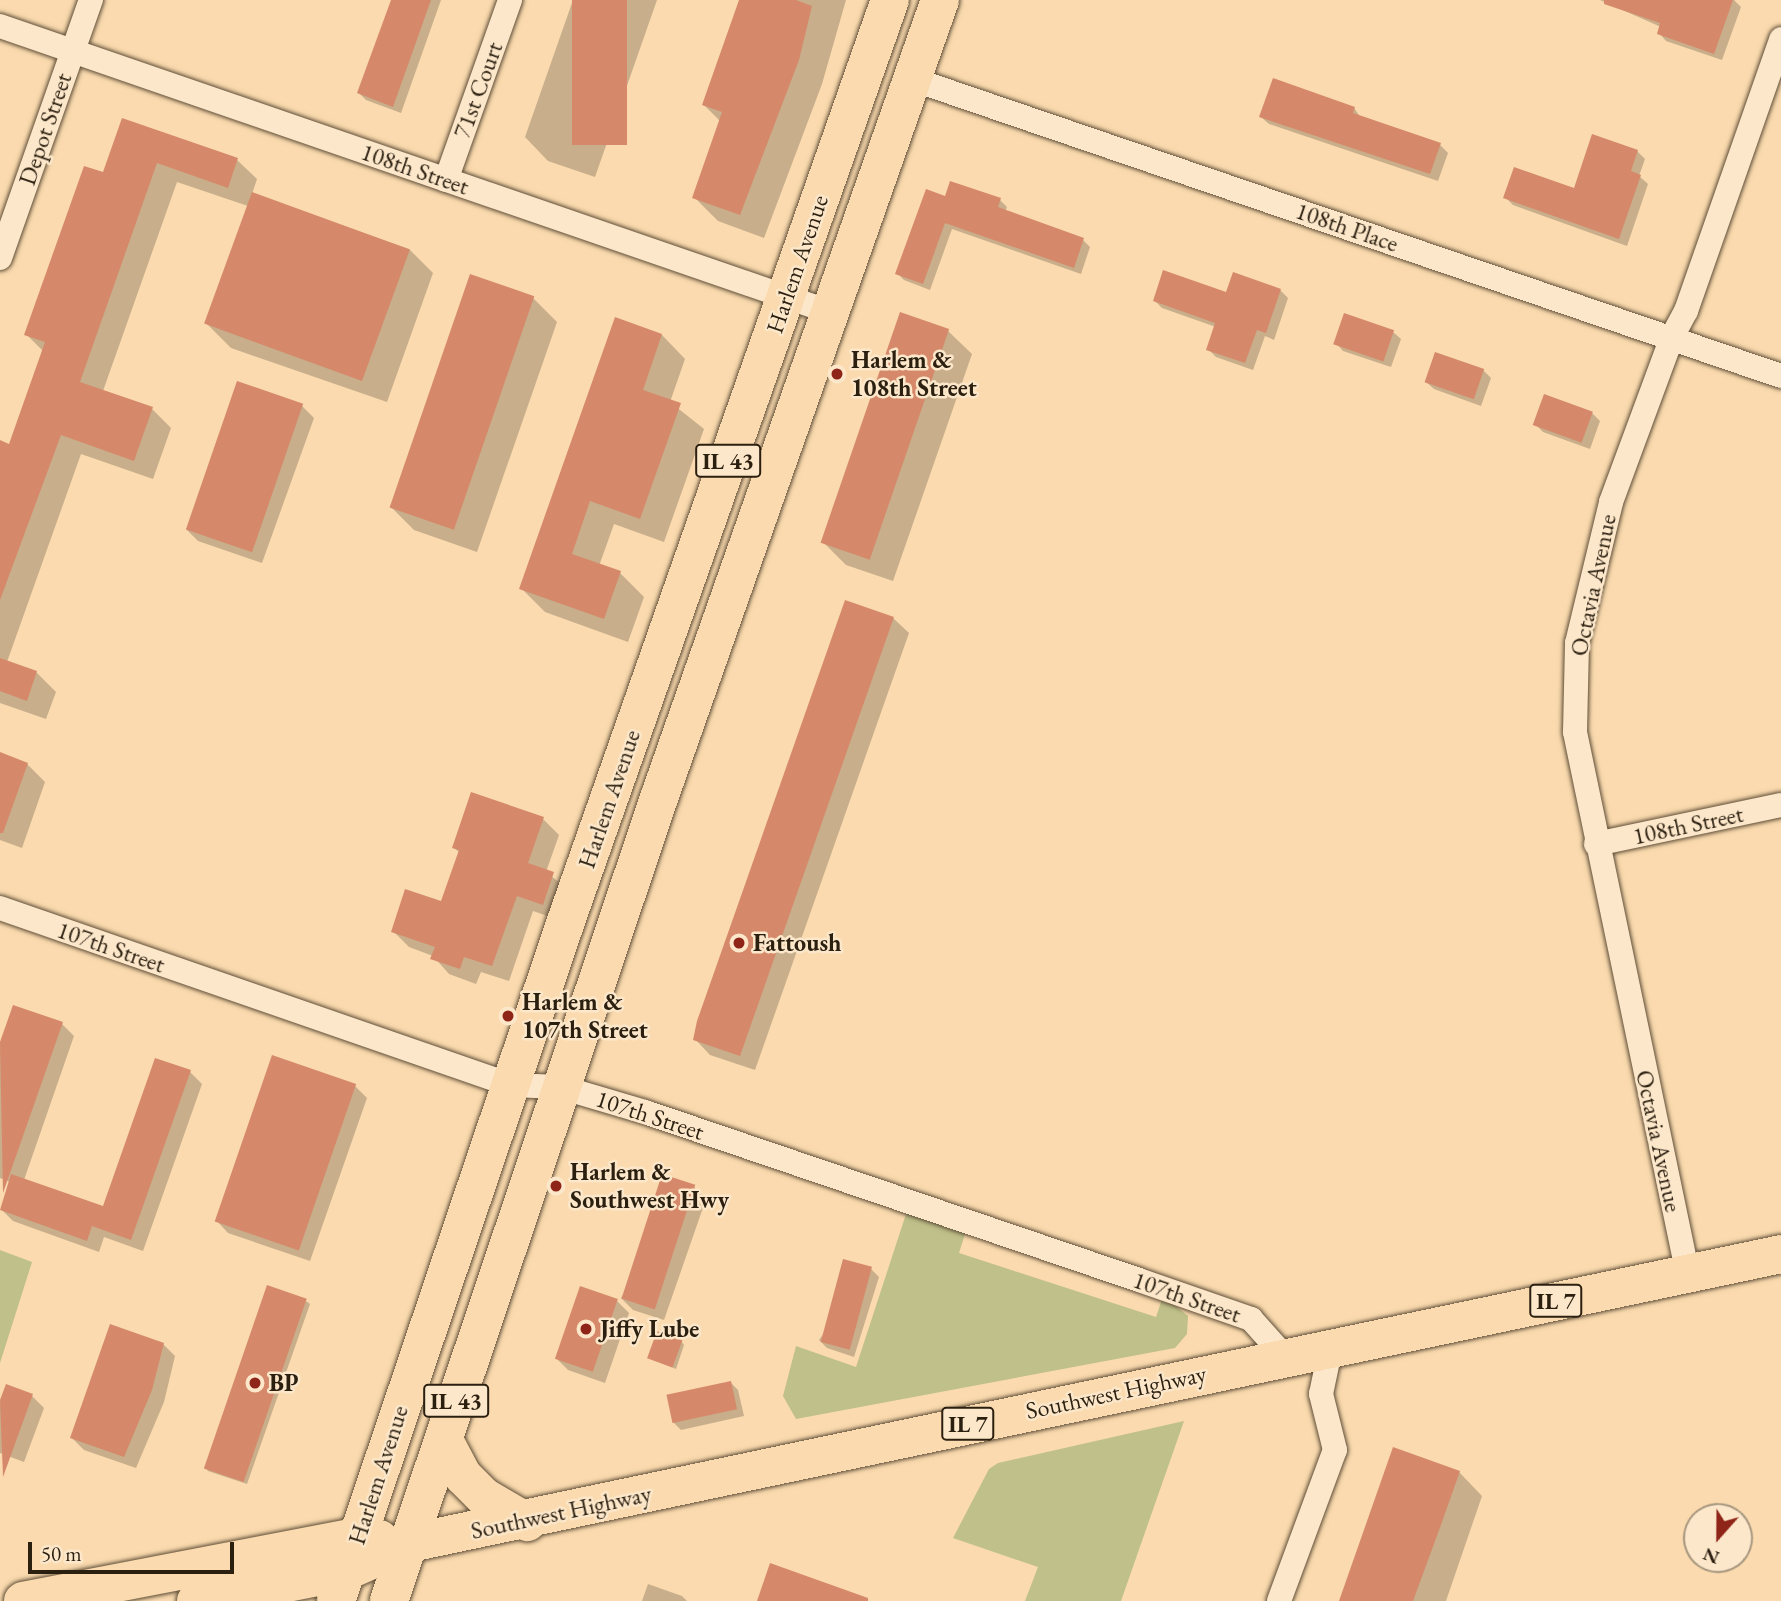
<!DOCTYPE html>
<style>
body{margin:0}
#map{position:relative;width:1781px;height:1601px;overflow:hidden;background:#fadaae;font-family:"EB Garamond",serif}
div>[style]{position:absolute}
[style*='--x']{left:calc(var(--x)*1px);top:calc(var(--y)*1px);width:calc(var(--w)*1px);rotate:calc(var(--a)*1deg)}
.green>*{inset:0;background:#bfc08a}
.shadow>*{inset:0;background:#0003}
.building>*{inset:0;background:#d5896a;transform-origin:0 0}
.roads{filter:drop-shadow(0 0 2px #5f4e38) drop-shadow(0 0 2px #5f4e38)}
.street>*{height:24px;margin:-12px;padding:0 12px;transform-origin:12px;border-radius:12px;background:#fce7ca}
.primary>*{height:38px;margin:-19px;padding:0 19px;transform-origin:19px;border-radius:19px;background:#fadaae}
.dots>*{width:19px;height:19px;translate:-50% -50%;box-sizing:border-box;border:4px solid #fce7ca;border-radius:50%}
span{translate:-50% -50%;white-space:nowrap;text-align:center;line-height:1.15;-webkit-text-stroke:5px #fce7ca;paint-order:stroke}
.shield-label span{padding:2px 5px;background:#fce7ca;border:2px solid;border-radius:5px;-webkit-text-stroke-width:0}
.shield-label{font-size:23px;color:#2b1f10;font-weight:700}
.street-label{font-size:24px;color:#2b1f10}
.poi-label{font-size:24px;color:#2b1f10;font-weight:700}
.left{translate:0 -50%;text-align:left}
.north{position:absolute;left:1683px;top:1503px;width:70px;height:70px;box-sizing:border-box;background:#fce7ca;border:2px solid #a89780;border-radius:50%;rotate:201deg;font-size:19px;font-weight:700;line-height:28px;text-align:center;color:#2b1f10}
.north::after{content:'';display:block;margin:auto;width:24px;height:32px;background:#8f2418;clip-path:polygon(50% 0,100% 100%,50% 72%,0 100%)}
.scale{position:absolute;left:28px;top:1542px;width:206px;height:32px;box-sizing:border-box;border:4px solid #2b1f10;border-top:0;padding-left:9px;font-size:21px;line-height:24px;white-space:nowrap;color:#2b1f10;-webkit-text-stroke:5px #fce7ca;paint-order:stroke}
</style>
<div id="map">
<div class="green">
<div style="clip-path:polygon(907px 1211px,966px 1231px,959px 1253px,1156px 1317px,1163px 1296px,1188px 1316px,1187px 1334px,1175px 1348px,796px 1419px,783px 1396px,796px 1346px,856px 1367px)"></div>
<div style="clip-path:polygon(0 1250px,32px 1262px,0 1363px)"></div>
<div style="clip-path:polygon(1184px 1421px,1121px 1601px,1025px 1601px,1038px 1567px,953px 1538px,989px 1469px,998px 1463px)"></div>
</div>
<div class="shadow">
<div style="clip-path:polygon(392px 0,441px 0,401px 113px,366px 100px,359px 93px)"></div>
<div style="clip-path:polygon(573px 0,657px 0,595px 177px,548px 161px,525px 137px)"></div>
<div style="clip-path:polygon(741px 0,846px 0,822px 84px,764px 238px,718px 221px,694px 197px,721px 122px,704px 105px)"></div>
<div style="clip-path:polygon(1600px 0,1734px 0,1741px 7px,1722px 60px,1666px 41px,1659px 33px,1661px 27px)"></div>
<div style="clip-path:polygon(1354px 108px,1361px 118px,1440px 145px,1448px 153px,1438px 181px,1269px 124px,1261px 117px)"></div>
<div style="clip-path:polygon(123px 120px,237px 160px,257px 179px,252px 194px,409px 249px,433px 273px,387px 402px,231px 348px,207px 324px,248px 206px,177px 182px,103px 391px,152px 409px,171px 428px,153px 479px,81px 454px,7px 662px,36px 672px,56px 692px,46px 719px,0 703px,0 442px,10px 446px,44px 352px,26px 334px,104px 175px)"></div>
<div style="clip-path:polygon(1637px 151px,1645px 159px,1639px 176px,1648px 184px,1627px 246px,1513px 205px,1505px 197px,1575px 190px)"></div>
<div style="clip-path:polygon(946px 198px,1000px 200px,1007px 207px,1005px 212px,1083px 240px,1090px 247px,1081px 274px,952px 229px,930px 290px,904px 280px,897px 273px)"></div>
<div style="clip-path:polygon(1280px 290px,1288px 298px,1274px 340px,1265px 336px,1253px 370px,1216px 357px,1208px 349px,1216px 327px,1162px 308px,1155px 301px)"></div>
<div style="clip-path:polygon(533px 298px,557px 322px,477px 552px,414px 530px,390px 506px)"></div>
<div style="clip-path:polygon(616px 319px,662px 335px,685px 359px,670px 402px,704px 429px,664px 542px,614px 524px,599px 566px,620px 573px,644px 597px,628px 642px,545px 612px,521px 588px)"></div>
<div style="clip-path:polygon(948px 331px,972px 354px,893px 581px,846px 565px,822px 541px)"></div>
<div style="clip-path:polygon(1393px 332px,1401px 339px,1391px 367px,1343px 351px,1336px 343px)"></div>
<div style="clip-path:polygon(1483px 370px,1491px 378px,1481px 406px,1434px 389px,1426px 382px)"></div>
<div style="clip-path:polygon(302px 406px,314px 418px,262px 563px,198px 541px,186px 529px)"></div>
<div style="clip-path:polygon(1592px 413px,1600px 421px,1590px 449px,1543px 432px,1535px 424px)"></div>
<div style="clip-path:polygon(893px 618px,909px 633px,755px 1070px,710px 1055px,695px 1039px)"></div>
<div style="clip-path:polygon(0 754px,27px 764px,45px 782px,22px 848px,0 840px)"></div>
<div style="clip-path:polygon(543px 819px,559px 835px,546px 872px,569px 890px,559px 920px,533px 911px,509px 981px,481px 972px,476px 984px,449px 974px,433px 956px,409px 947px,393px 931px,442px 903px,460px 853px,454px 848px)"></div>
<div style="clip-path:polygon(14px 1007px,62px 1024px,74px 1036px,24px 1180px,104px 1209px,190px 1072px,202px 1084px,143px 1251px,104px 1237px,99px 1252px,13px 1221px,1px 1209px,10px 1182px,0 1178px,0 1047px)"></div>
<div style="clip-path:polygon(355px 1086px,367px 1098px,310px 1261px,228px 1233px,216px 1220px)"></div>
<div style="clip-path:polygon(694px 1187px,706px 1199px,664px 1320px,633px 1310px,621px 1298px)"></div>
<div style="clip-path:polygon(871px 1269px,879px 1277px,854px 1357px,827px 1348px,819px 1340px)"></div>
<div style="clip-path:polygon(306px 1301px,310px 1304px,247px 1484px,208px 1471px,205px 1467px)"></div>
<div style="clip-path:polygon(617px 1301px,629px 1313px,605px 1383px,568px 1370px,556px 1358px)"></div>
<div style="clip-path:polygon(681px 1341px,684px 1345px,676px 1369px,649px 1358px)"></div>
<div style="clip-path:polygon(163px 1344px,175px 1356px,164px 1402px,136px 1468px,84px 1450px,72px 1438px)"></div>
<div style="clip-path:polygon(731px 1383px,738px 1390px,744px 1416px,681px 1430px,673px 1422px)"></div>
<div style="clip-path:polygon(7px 1386px,32px 1396px,44px 1408px,24px 1462px,0 1453px,0 1405px)"></div>
<div style="clip-path:polygon(1459px 1472px,1482px 1496px,1446px 1601px,1341px 1601px)"></div>
<div style="clip-path:polygon(648px 1584px,682px 1596px,687px 1601px,642px 1601px)"></div>
</div>
<div class="building">
<div style="clip-path:polygon(391px 0,431px 0,393px 107px,357px 93px)"></div>
<div style="left:572px;top:0;width:55px;height:145px"></div>
<div style="clip-path:polygon(739px 0,796px 0,812px 6px,799px 60px,740px 215px,692px 198px,722px 112px,702px 105px)"></div>
<div style="clip-path:polygon(1604px 0,1733px 0,1714px 54px,1657px 34px,1660px 23px,1604px 4px)"></div>
<div style="clip-path:polygon(1273px 78px,1355px 107px,1353px 113px,1441px 143px,1430px 174px,1259px 117px)"></div>
<div style="clip-path:polygon(122px 118px,238px 158px,228px 188px,157px 163px,80px 382px,153px 407px,134px 461px,61px 435px,0 600px,0 440px,9px 444px,45px 342px,24px 335px,84px 166px,103px 172px)"></div>
<div style="clip-path:polygon(1592px 134px,1638px 150px,1631px 171px,1641px 175px,1619px 239px,1503px 198px,1514px 167px,1574px 188px)"></div>
<div style="clip-path:polygon(950px 181px,1001px 198px,998px 207px,1084px 238px,1074px 268px,945px 223px,923px 284px,895px 274px,926px 189px,945px 196px)"></div>
<div style="left:252px;top:192px;width:168px;height:140px;rotate:20deg"></div>
<div style="clip-path:polygon(1163px 270px,1226px 292px,1233px 272px,1281px 289px,1266px 333px,1257px 330px,1245px 363px,1206px 350px,1215px 323px,1153px 301px)"></div>
<div style="left:470px;top:274px;width:68px;height:247px;rotate:19deg"></div>
<div style="left:900px;top:312px;width:52px;height:244px;rotate:19deg"></div>
<div style="left:1344px;top:313px;width:53px;height:33px;rotate:19deg"></div>
<div style="clip-path:polygon(615px 317px,662px 334px,643px 390px,681px 403px,640px 519px,590px 501px,572px 554px,621px 571px,604px 619px,519px 589px)"></div>
<div style="left:1435px;top:352px;width:52px;height:32px;rotate:19deg"></div>
<div style="left:237px;top:381px;width:70px;height:157px;rotate:19deg"></div>
<div style="left:1544px;top:394px;width:52px;height:33px;rotate:20deg"></div>
<div style="clip-path:polygon(845px 600px,894px 617px,740px 1056px,693px 1040px,697px 1021px)"></div>
<div style="clip-path:polygon(0 658px,37px 671px,27px 701px,0 691px)"></div>
<div style="clip-path:polygon(0 752px,28px 763px,3px 833px,0 833px)"></div>
<div style="clip-path:polygon(471px 792px,544px 817px,528px 863px,554px 872px,543px 905px,517px 896px,492px 966px,464px 957px,460px 969px,430px 959px,435px 947px,391px 932px,405px 889px,441px 901px,459px 850px,452px 848px)"></div>
<div style="clip-path:polygon(13px 1005px,63px 1022px,3px 1193px,0 1042px)"></div>
<div style="left:272px;top:1055px;width:89px;height:176px;rotate:19deg"></div>
<div style="clip-path:polygon(155px 1058px,191px 1070px,131px 1240px,92px 1226px,87px 1241px,0 1210px,11px 1174px,103px 1206px)"></div>
<div style="left:662px;top:1174px;width:35px;height:131px;rotate:18deg"></div>
<div style="left:843px;top:1259px;width:30px;height:86px;rotate:15deg"></div>
<div style="left:267px;top:1285px;width:42px;height:194px;rotate:19deg"></div>
<div style="left:580px;top:1286px;width:40px;height:77px;rotate:19deg"></div>
<div style="clip-path:polygon(110px 1324px,164px 1343px,152px 1390px,124px 1457px,70px 1438px)"></div>
<div style="left:657px;top:1331px;width:27px;height:29px;rotate:20deg"></div>
<div style="left:731px;top:1381px;width:29px;height:66px;rotate:78deg"></div>
<div style="clip-path:polygon(6px 1384px,33px 1394px,3px 1477px,0 1400px)"></div>
<div style="clip-path:polygon(1393px 1447px,1460px 1471px,1442px 1522px,1413px 1601px,1339px 1601px)"></div>
<div style="clip-path:polygon(770px 1563px,868px 1598px,868px 1601px,757px 1601px)"></div>
</div>
<div class="roads">
<div class="street">
<div style="--x:0;--y:26;--w:878;--a:19.01"></div>
<div style="--x:912;--y:79;--w:918;--a:18.87"></div>
<div style="--x:446;--y:180;--w:191;--a:-70.4"></div>
<div style="--x:0;--y:258;--w:274;--a:-70.6"></div>
<div style="--x:1596;--y:844;--w:189;--a:-11.9"></div>
<div style="--x:0;--y:908;--w:541;--a:19.11"></div>
<div style="--x:511;--y:1085;--w:49;--a:2.3"></div>
<div style="--x:560;--y:1087;--w:89;--a:16.4"></div>
<div style="--x:645;--y:1112;--w:522;--a:18.78"></div>
<div style="--x:1139;--y:1280;--w:119;--a:19.2"></div>
<div style="--x:1251;--y:1319;--w:50;--a:48.3"></div>
<div style="--x:1688;--y:1275;--w:555;--a:-101.76"></div>
<div style="--x:1575;--y:732;--w:89;--a:-88.7"></div>
<div style="--x:1577;--y:643;--w:145;--a:-76.4"></div>
<div style="--x:1611;--y:502;--w:176;--a:-69.7"></div>
<div style="--x:1672;--y:337;--w:30;--a:-62"></div>
<div style="--x:1686;--y:311;--w:288;--a:-70.7"></div>
<div style="--x:1279;--y:1601;--w:161;--a:-69.7"></div>
<div style="--x:1335;--y:1450;--w:58;--a:-104"></div>
<div style="--x:1321;--y:1394;--w:49;--a:-78.2"></div>
</div>
<div class="primary">
<div style="--x:444;--y:1440;--w:41;--a:62.2"></div>
<div style="--x:463;--y:1476;--w:30;--a:45"></div>
<div style="--x:484;--y:1497;--w:50;--a:30.2"></div>
<div style="--x:23;--y:1601;--w:343;--a:-10.9"></div>
<div style="--x:360;--y:1536;--w:20;--a:9"></div>
<div style="--x:196;--y:1601;--w:154;--a:-11.2"></div>
<div style="--x:347;--y:1571;--w:69;--a:-24"></div>
<div style="--x:410;--y:1543;--w:1401;--a:-11.9"></div>
<div style="--x:336;--y:1601;--w:718;--a:-71.31"></div>
<div style="--x:566;--y:921;--w:976;--a:-70.62"></div>
<div style="--x:389;--y:1601;--w:847;--a:-71.42"></div>
<div style="--x:659;--y:798;--w:846;--a:-70.6"></div>
</div>
</div>
<div class="dots">
<div style="left:837px;top:374px;background:#8f2418"></div>
<div style="left:739px;top:943px;background:#8f2418"></div>
<div style="left:508px;top:1016px;background:#8f2418"></div>
<div style="left:556px;top:1186px;background:#8f2418"></div>
<div style="left:586px;top:1329px;background:#8f2418"></div>
<div style="left:255px;top:1383px;background:#8f2418"></div>
</div>
<div class="shield-label">
<span style="left:728px;top:461px">IL 43</span>
<span style="left:1556px;top:1301px">IL 7</span>
<span style="left:456px;top:1401px">IL 43</span>
<span style="left:968px;top:1424px">IL 7</span>
</div>
<div class="street-label">
<span style="left:478px;top:90px;rotate:-70deg">71st Court</span>
<span style="left:45px;top:129px;rotate:-71deg">Depot Street</span>
<span style="left:415px;top:169px;rotate:19deg">108th Street</span>
<span style="left:1347px;top:227px;rotate:19deg">108th Place</span>
<span style="left:797px;top:264px;rotate:-71deg">Harlem Avenue</span>
<span style="left:1593px;top:585px;rotate:-78deg">Octavia Avenue</span>
<span style="left:609px;top:799px;rotate:-71deg">Harlem Avenue</span>
<span style="left:1688px;top:825px;rotate:-12deg">108th Street</span>
<span style="left:111px;top:947px;rotate:19deg">107th Street</span>
<span style="left:650px;top:1115px;rotate:18deg">107th Street</span>
<span style="left:1659px;top:1141px;rotate:78deg">Octavia Avenue</span>
<span style="left:1187px;top:1297px;rotate:19deg">107th Street</span>
<span style="left:1116px;top:1392px;rotate:-12deg">Southwest Highway</span>
<span style="left:378px;top:1475px;rotate:-72deg">Harlem Avenue</span>
<span style="left:561px;top:1512px;rotate:-12deg">Southwest Highway</span>
</div>
<div class="poi-label">
<span class="left" style="left:851px;top:374px">Harlem &amp;<br>108th Street</span>
<span class="left" style="left:753px;top:943px">Fattoush</span>
<span class="left" style="left:522px;top:1016px">Harlem &amp;<br>107th Street</span>
<span class="left" style="left:570px;top:1186px">Harlem &amp;<br>Southwest Hwy</span>
<span class="left" style="left:600px;top:1329px">Jiffy Lube</span>
<span class="left" style="left:269px;top:1383px">BP</span>
</div>
<div class="north">N</div>
<div class="scale">50 m</div>
</div>
